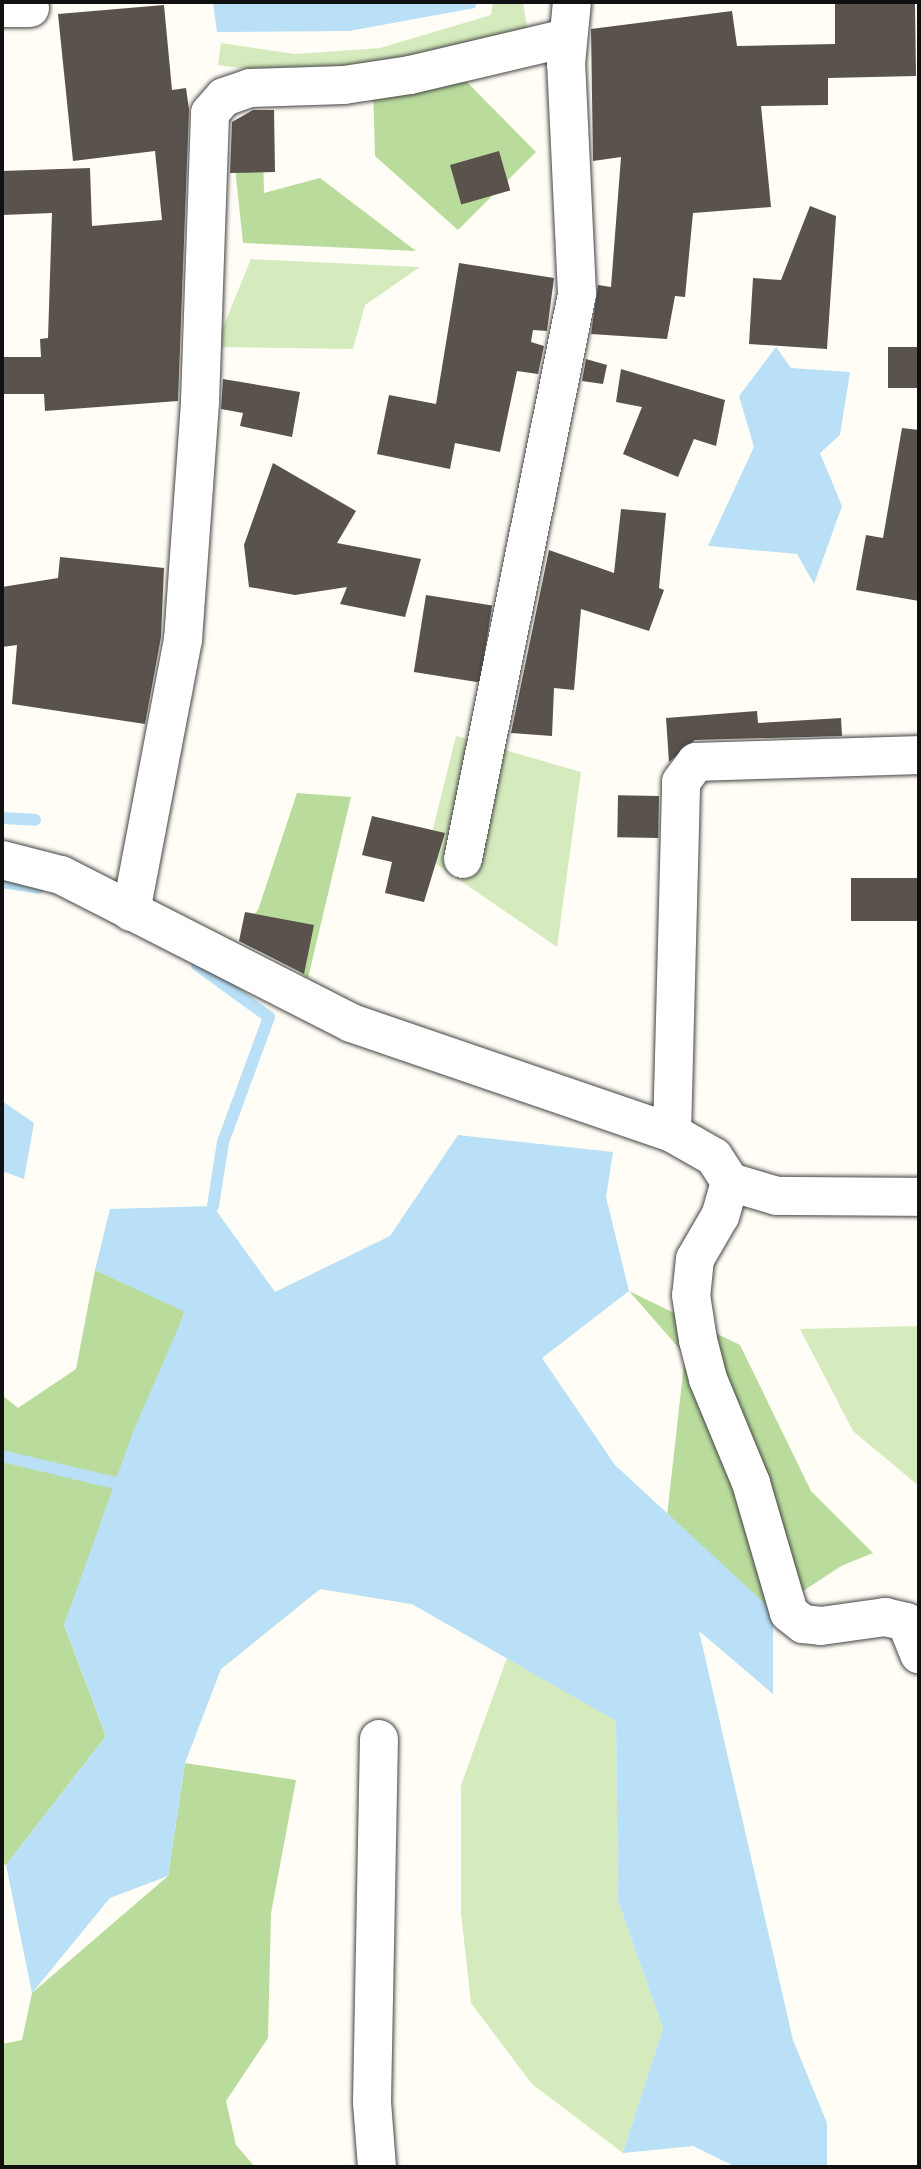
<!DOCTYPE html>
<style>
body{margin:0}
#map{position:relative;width:921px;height:2169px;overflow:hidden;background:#fffdf5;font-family:"IBM Plex Serif",serif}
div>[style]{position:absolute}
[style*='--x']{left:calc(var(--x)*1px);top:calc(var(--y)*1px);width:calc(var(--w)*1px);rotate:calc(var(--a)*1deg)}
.green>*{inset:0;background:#d5ebbd}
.forest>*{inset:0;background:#b9dc9c}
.water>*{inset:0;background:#b9e0f7}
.stream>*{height:12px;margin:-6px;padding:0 6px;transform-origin:6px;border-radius:6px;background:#b9e0f7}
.building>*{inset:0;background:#5a524d;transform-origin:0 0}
.roads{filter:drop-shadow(0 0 2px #444) drop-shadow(0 0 2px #444)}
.street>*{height:38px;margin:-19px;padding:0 19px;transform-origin:19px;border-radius:19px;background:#fff}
span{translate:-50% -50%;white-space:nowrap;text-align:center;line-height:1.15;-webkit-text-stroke:7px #fff;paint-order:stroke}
.frame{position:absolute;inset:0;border:4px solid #111;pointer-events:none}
</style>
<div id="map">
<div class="green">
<div style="clip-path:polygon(493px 2px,523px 2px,528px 33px,461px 52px,291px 75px,218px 65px,221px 43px,295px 54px,380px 48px,491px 15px)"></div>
<div style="clip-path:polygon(251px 259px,420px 267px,365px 305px,353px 349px,215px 347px)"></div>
<div style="clip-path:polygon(456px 736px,581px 772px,557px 947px,426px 857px)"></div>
<div style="clip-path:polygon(919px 1326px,919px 1486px,853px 1431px,800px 1329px)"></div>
<div style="clip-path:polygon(375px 1524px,616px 1721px,618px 1901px,663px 2028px,623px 2153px,532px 2084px,471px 2003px,461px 1913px,461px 1785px,507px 1658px,412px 1604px,320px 1589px,221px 1669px)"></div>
</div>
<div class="forest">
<div style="clip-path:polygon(458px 73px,536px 152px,458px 230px,375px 156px,373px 88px)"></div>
<div style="clip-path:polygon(233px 149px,263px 150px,264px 193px,320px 178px,416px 251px,243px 243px)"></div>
<div style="clip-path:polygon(297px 793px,351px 797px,308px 978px,242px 928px,258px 910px)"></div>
<div style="clip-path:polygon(95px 1270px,185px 1311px,64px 1625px,106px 1736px,6px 1865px,2px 1863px,2px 1395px,18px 1408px,76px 1369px)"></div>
<div style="clip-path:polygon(629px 1291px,740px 1345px,811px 1491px,873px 1553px,841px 1566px,773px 1611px,667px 1516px,685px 1355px)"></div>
<div style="clip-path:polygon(185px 1763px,296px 1780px,271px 1913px,268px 2038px,226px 2101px,236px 2145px,255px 2167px,2px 2167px,2px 2044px,22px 2040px,32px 1993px,168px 1876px)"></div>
</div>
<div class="water">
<div style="clip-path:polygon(213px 2px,477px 2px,475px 8px,349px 31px,217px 32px)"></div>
<div style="clip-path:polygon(776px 347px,791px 368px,850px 372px,840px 435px,820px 453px,842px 506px,814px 584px,797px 554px,708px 546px,754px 447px,739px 396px)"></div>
<div style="clip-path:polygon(2px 1101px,34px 1123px,24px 1179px,2px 1171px)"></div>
<div style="clip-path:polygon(458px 1135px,613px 1152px,606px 1197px,629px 1291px,542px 1358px,615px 1465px,773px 1611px,773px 1694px,699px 1631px,793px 2040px,827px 2123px,827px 2167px,736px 2167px,693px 2146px,623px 2153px,663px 2028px,618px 1901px,616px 1721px,412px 1604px,320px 1589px,221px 1669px,185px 1763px,168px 1876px,110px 1898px,32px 1993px,6px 1865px,106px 1736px,64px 1625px,133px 1432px,185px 1312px,95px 1270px,110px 1209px,213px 1206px,275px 1292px,390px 1236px)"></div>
</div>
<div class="stream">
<div style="--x:2;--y:818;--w:33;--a:3"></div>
<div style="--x:2;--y:882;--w:37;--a:9"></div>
<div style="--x:197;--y:965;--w:89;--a:35.8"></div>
<div style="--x:269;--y:1017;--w:133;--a:110.2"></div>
<div style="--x:223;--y:1142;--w:65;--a:98.9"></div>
<div style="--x:2;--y:1456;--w:116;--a:13.4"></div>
</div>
<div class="building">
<div style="clip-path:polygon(835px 2px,915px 2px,916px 76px,828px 78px,828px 105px,761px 106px,771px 207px,693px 213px,685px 297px,675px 296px,667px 339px,591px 334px,598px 285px,611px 287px,621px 157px,593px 161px,591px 29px,732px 11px,737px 46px,835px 44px)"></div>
<div style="clip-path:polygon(164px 5px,172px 90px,186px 88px,189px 109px,178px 401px,45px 411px,44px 394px,2px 394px,2px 357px,41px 357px,40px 339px,48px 338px,52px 213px,2px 215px,2px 171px,90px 168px,92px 226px,162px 220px,155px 151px,73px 161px,58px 14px)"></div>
<div style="clip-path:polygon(253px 110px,274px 110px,275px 172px,230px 173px,232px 122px)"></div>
<div style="left:499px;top:151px;width:41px;height:51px;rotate:74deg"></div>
<div style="clip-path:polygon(810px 206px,836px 216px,827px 349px,749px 344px,753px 278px,781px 280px)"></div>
<div style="clip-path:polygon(459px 263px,554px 278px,547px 331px,533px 330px,531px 342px,544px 346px,538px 374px,517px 371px,500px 452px,455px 443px,450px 469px,377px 454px,389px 395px,436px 404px)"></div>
<div style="left:919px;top:347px;width:41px;height:31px;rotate:90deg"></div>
<div style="clip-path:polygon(586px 359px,607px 365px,603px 384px,582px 381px)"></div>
<div style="clip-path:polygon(621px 369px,725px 400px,716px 446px,694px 439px,678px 477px,623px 454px,642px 407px,616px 402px)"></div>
<div style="clip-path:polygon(223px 379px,300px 392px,292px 437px,240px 426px,243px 413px,221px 409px)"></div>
<div style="clip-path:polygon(902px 428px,919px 430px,919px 601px,856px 590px,866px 535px,883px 538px)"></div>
<div style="clip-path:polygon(273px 463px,356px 511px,337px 543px,421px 559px,405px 617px,340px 604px,347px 587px,295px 595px,249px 587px,244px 545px)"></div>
<div style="clip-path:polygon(621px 509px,666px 513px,659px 588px,664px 590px,649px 631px,581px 609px,574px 690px,554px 688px,552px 736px,511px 733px,549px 550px,614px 573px)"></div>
<div style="clip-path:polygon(60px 557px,164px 568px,161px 637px,145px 724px,12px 704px,17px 645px,2px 647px,2px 587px,58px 578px)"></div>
<div style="left:426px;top:595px;width:67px;height:78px;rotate:9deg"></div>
<div style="clip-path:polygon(757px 711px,758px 723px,841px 718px,842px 736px,695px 740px,669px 762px,666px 718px)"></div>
<div style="left:659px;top:796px;width:42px;height:41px;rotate:91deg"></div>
<div style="clip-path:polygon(372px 816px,445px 833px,424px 902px,385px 893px,392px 862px,362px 855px)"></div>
<div style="left:919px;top:878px;width:43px;height:68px;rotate:90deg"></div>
<div style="clip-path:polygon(245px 912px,314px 925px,304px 974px,239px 941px)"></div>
</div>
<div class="roads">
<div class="street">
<div style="--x:2;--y:8;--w:28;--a:0"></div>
<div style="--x:463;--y:859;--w:576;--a:-78.59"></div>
<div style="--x:577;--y:294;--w:230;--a:-92.7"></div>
<div style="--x:566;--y:64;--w:62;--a:-84.5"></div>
<div style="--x:2;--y:860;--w:61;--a:14.3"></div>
<div style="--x:61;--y:875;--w:326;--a:27"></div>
<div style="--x:351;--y:1023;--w:339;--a:18.9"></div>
<div style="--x:672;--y:1133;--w:48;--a:29.7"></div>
<div style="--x:714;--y:1157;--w:30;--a:57"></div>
<div style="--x:730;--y:1182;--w:35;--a:106"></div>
<div style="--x:720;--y:1216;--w:50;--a:120.2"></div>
<div style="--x:695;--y:1259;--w:36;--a:96"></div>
<div style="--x:691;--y:1295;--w:46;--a:81.2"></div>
<div style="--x:698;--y:1340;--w:40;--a:75.6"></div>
<div style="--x:708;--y:1379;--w:113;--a:67.5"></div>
<div style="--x:751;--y:1483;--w:135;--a:73.7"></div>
<div style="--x:789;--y:1613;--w:18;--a:38"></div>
<div style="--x:803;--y:1624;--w:18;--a:6"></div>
<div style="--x:821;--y:1626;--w:65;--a:-8"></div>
<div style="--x:885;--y:1617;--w:22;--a:13"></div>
<div style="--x:906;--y:1622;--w:35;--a:68"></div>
<div style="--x:131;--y:912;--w:277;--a:-79.2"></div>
<div style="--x:183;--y:640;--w:240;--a:-85.9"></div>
<div style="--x:200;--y:401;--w:288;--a:-88"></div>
<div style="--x:210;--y:113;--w:21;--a:-49"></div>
<div style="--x:224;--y:97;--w:28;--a:-19"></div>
<div style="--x:250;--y:88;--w:94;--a:-1.8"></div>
<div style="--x:344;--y:85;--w:67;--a:-8.6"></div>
<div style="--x:410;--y:75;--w:160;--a:-13.3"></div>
<div style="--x:672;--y:1133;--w:351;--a:-88.5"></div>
<div style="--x:681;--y:782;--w:25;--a:-53"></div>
<div style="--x:696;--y:762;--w:223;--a:-1.8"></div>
<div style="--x:730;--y:1182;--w:49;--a:16.6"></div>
<div style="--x:777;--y:1196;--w:142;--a:0.4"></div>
<div style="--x:377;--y:2167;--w:65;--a:-94.4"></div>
<div style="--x:372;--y:2102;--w:363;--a:-88.9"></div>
</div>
</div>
<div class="frame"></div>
</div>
